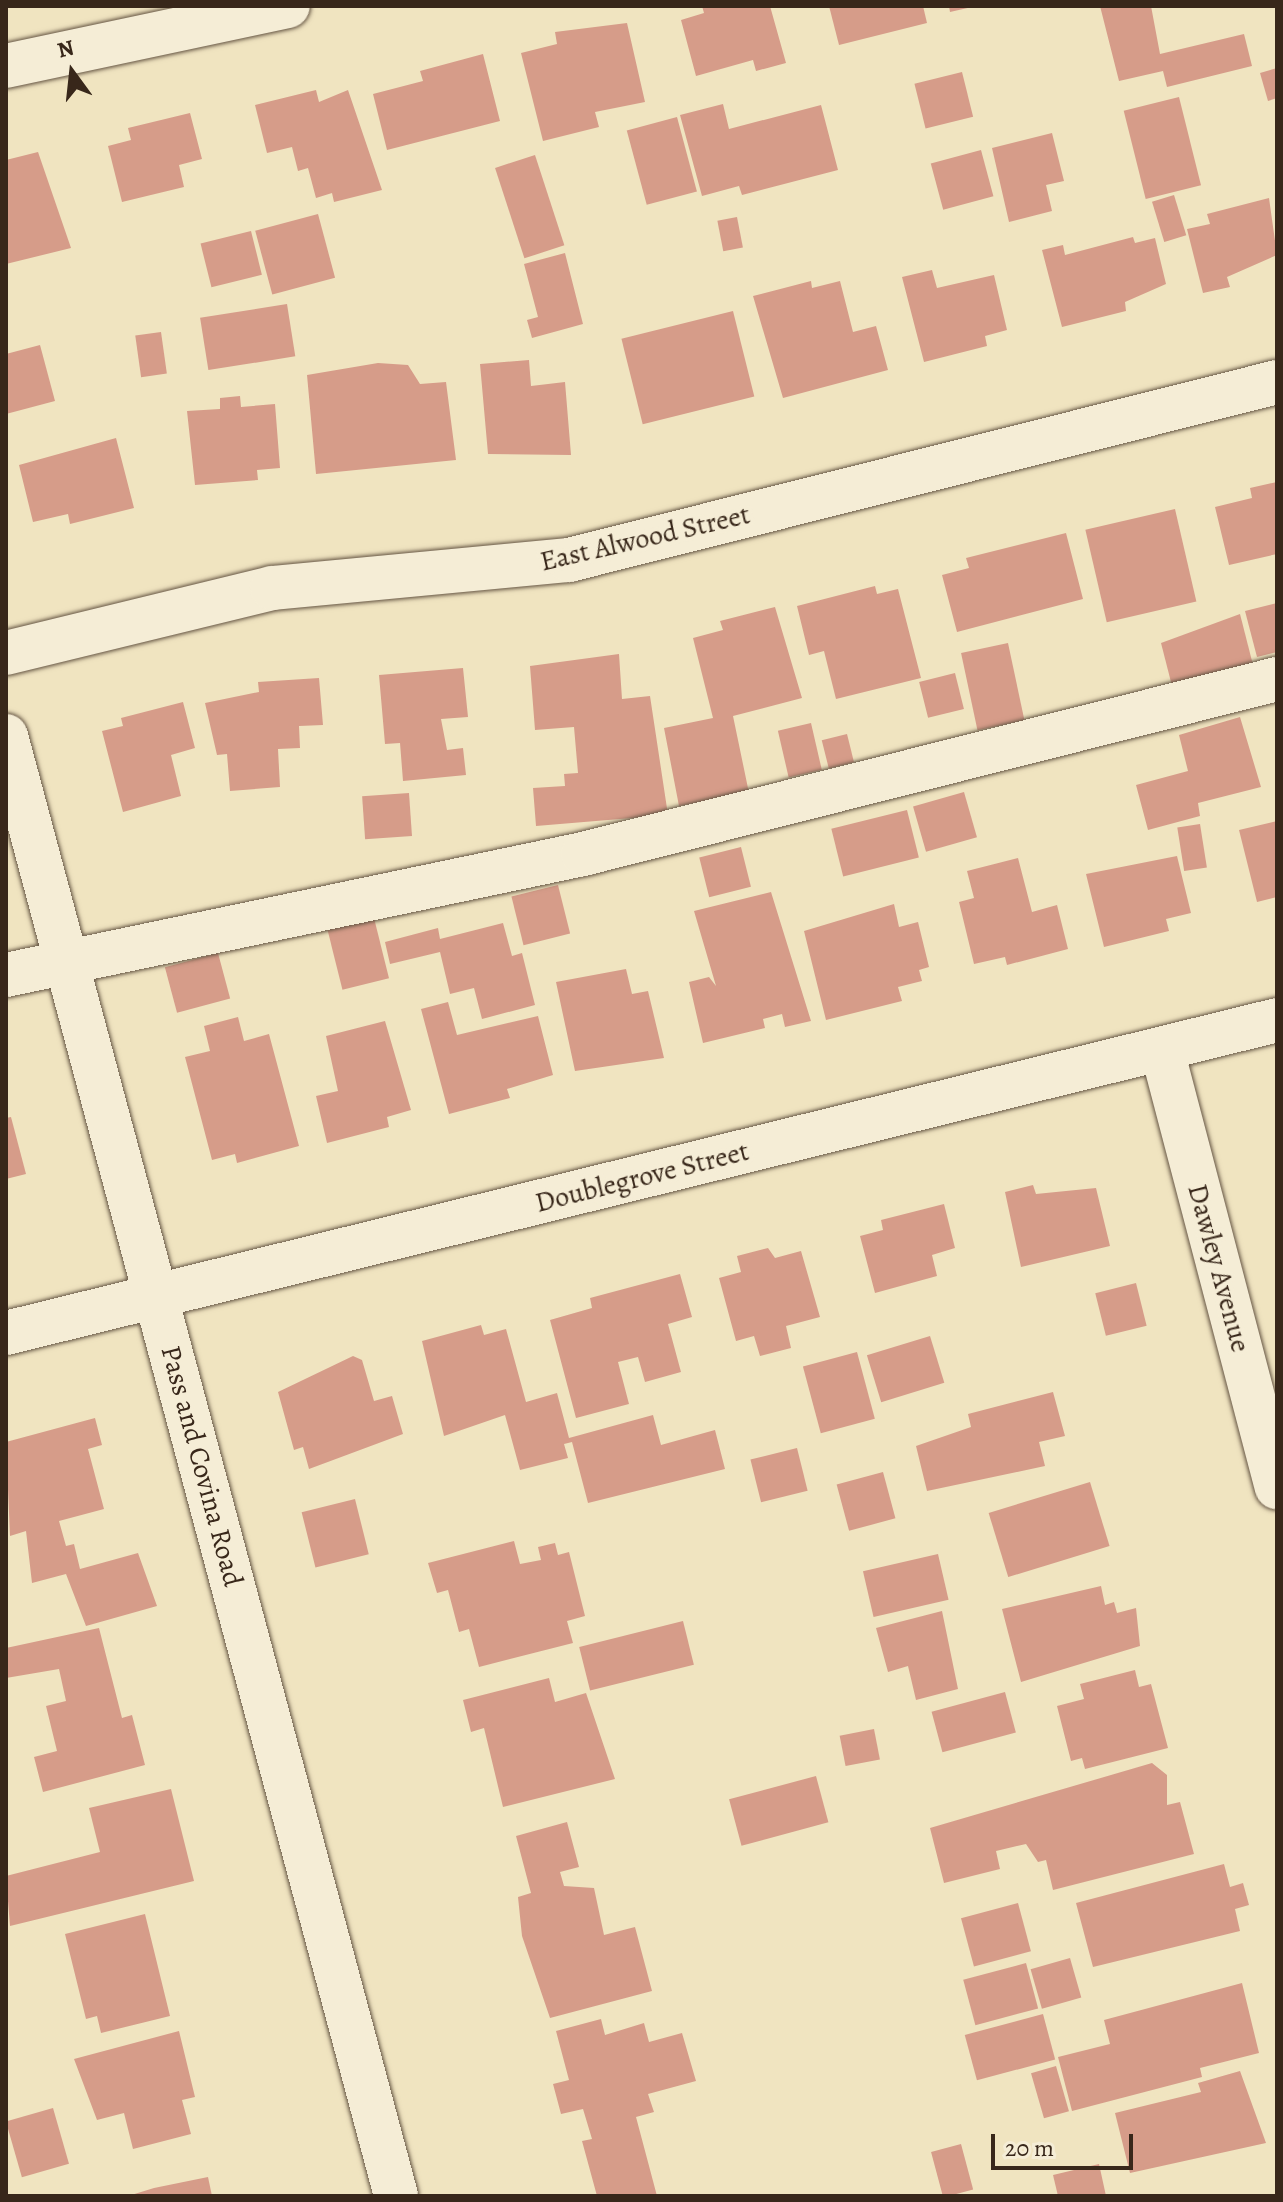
<!DOCTYPE html>
<style>
body{margin:0}
#map{position:relative;width:1283px;height:2202px;overflow:hidden;background:#f0e4c0;font-family:Alegreya,serif}
div>[style]{position:absolute}
[style*='--x']{left:calc(var(--x)*1px);top:calc(var(--y)*1px);width:calc(var(--w)*1px);rotate:calc(var(--a)*1deg)}
.building>*{inset:0;background:#d69c89;transform-origin:0 0}
.roads{filter:drop-shadow(0 0 2px #665644) drop-shadow(0 0 2px #665644)}
.minor>*{height:44px;margin:-22px;padding:0 22px;transform-origin:22px;border-radius:22px;background:#f5edd6}
span{translate:-50% -50%;white-space:nowrap;text-align:center;line-height:1.15;-webkit-text-stroke:8px #f5edd6;paint-order:stroke}
.street-label{font-size:28px;color:#38271a}
.frame{position:absolute;inset:0;border:8px solid #38271a;pointer-events:none}
.north{position:absolute;left:32px;top:32px;width:80px;height:80px;-webkit-text-stroke:6px #f5edd6;paint-order:stroke;rotate:345deg;font-size:22px;font-weight:700;line-height:32px;text-align:center;color:#38271a}
.north::after{content:'';display:block;margin:auto;width:28px;height:36px;background:#38271a;clip-path:polygon(50% 0,100% 100%,50% 72%,0 100%)}
.scale{position:absolute;left:991px;top:2134px;width:142px;height:36px;box-sizing:border-box;border:4px solid #38271a;border-top:0;padding-left:10px;font-size:24px;line-height:28px;white-space:nowrap;color:#38271a;-webkit-text-stroke:6px #f5edd6;paint-order:stroke}
</style>
<div id="map">
<div class="building">
<div style="clip-path:polygon(702px 6px,770px 6px,786px 63px,756px 71px,753px 60px,696px 76px,681px 20px,704px 13px)"></div>
<div style="clip-path:polygon(829px 6px,923px 6px,927px 23px,839px 45px)"></div>
<div style="clip-path:polygon(949px 6px,972px 6px,972px 7px,950px 12px)"></div>
<div style="clip-path:polygon(1100px 6px,1151px 6px,1160px 54px,1244px 34px,1252px 66px,1167px 87px,1163px 71px,1119px 81px)"></div>
<div style="clip-path:polygon(627px 23px,645px 102px,595px 112px,599px 127px,543px 141px,521px 53px,557px 44px,555px 32px)"></div>
<div style="clip-path:polygon(483px 54px,500px 121px,387px 150px,373px 94px,423px 81px,420px 71px)"></div>
<div style="clip-path:polygon(1277px 68px,1277px 98px,1268px 101px,1260px 73px)"></div>
<div style="left:962px;top:72px;width:46px;height:49px;rotate:76deg"></div>
<div style="clip-path:polygon(316px 90px,319px 102px,348px 90px,382px 190px,334px 202px,332px 193px,316px 198px,308px 168px,298px 171px,292px 147px,267px 153px,255px 105px)"></div>
<div style="left:1179px;top:97px;width:91px;height:57px;rotate:76deg"></div>
<div style="clip-path:polygon(723px 104px,729px 129px,821px 105px,838px 170px,742px 195px,739px 186px,702px 196px,680px 115px)"></div>
<div style="clip-path:polygon(190px 113px,202px 159px,179px 165px,184px 187px,122px 202px,108px 146px,131px 140px,128px 128px)"></div>
<div style="left:677px;top:117px;width:77px;height:52px;rotate:75deg"></div>
<div style="clip-path:polygon(1052px 133px,1064px 181px,1046px 185px,1052px 211px,1009px 222px,992px 148px)"></div>
<div style="left:981px;top:150px;width:48px;height:52px;rotate:75deg"></div>
<div style="clip-path:polygon(38px 152px,71px 248px,6px 264px,6px 160px)"></div>
<div style="left:535px;top:155px;width:95px;height:42px;rotate:72deg"></div>
<div style="left:1174px;top:195px;width:42px;height:23px;rotate:73deg"></div>
<div style="clip-path:polygon(1269px 198px,1277px 255px,1227px 277px,1230px 287px,1203px 293px,1187px 229px,1210px 224px,1207px 214px)"></div>
<div style="left:318px;top:214px;width:66px;height:65px;rotate:75deg"></div>
<div style="left:737px;top:217px;width:31px;height:20px;rotate:79deg"></div>
<div style="left:251px;top:231px;width:45px;height:52px;rotate:76deg"></div>
<div style="clip-path:polygon(1133px 237px,1135px 243px,1155px 238px,1166px 284px,1125px 302px,1126px 311px,1062px 327px,1042px 250px,1063px 245px,1065px 255px)"></div>
<div style="clip-path:polygon(565px 253px,583px 324px,532px 338px,527px 320px,538px 317px,524px 264px)"></div>
<div style="clip-path:polygon(932px 270px,937px 288px,994px 275px,1007px 330px,985px 336px,987px 346px,924px 362px,902px 277px)"></div>
<div style="clip-path:polygon(811px 281px,812px 288px,840px 281px,853px 332px,876px 326px,888px 370px,783px 398px,753px 296px)"></div>
<div style="left:287px;top:304px;width:53px;height:88px;rotate:81deg"></div>
<div style="left:733px;top:311px;width:88px;height:115px;rotate:76deg"></div>
<div style="left:161px;top:332px;width:42px;height:26px;rotate:82deg"></div>
<div style="clip-path:polygon(40px 345px,55px 401px,6px 414px,6px 354px)"></div>
<div style="clip-path:polygon(529px 360px,531px 386px,565px 382px,571px 455px,488px 454px,480px 364px)"></div>
<div style="clip-path:polygon(378px 363px,408px 365px,420px 384px,446px 382px,456px 460px,316px 474px,307px 375px)"></div>
<div style="clip-path:polygon(240px 396px,241px 407px,275px 404px,280px 468px,257px 470px,258px 480px,195px 485px,187px 411px,220px 409px,220px 398px)"></div>
<div style="clip-path:polygon(116px 438px,134px 508px,70px 524px,68px 514px,33px 522px,19px 465px)"></div>
<div style="clip-path:polygon(1277px 482px,1277px 554px,1229px 565px,1215px 507px,1252px 498px,1250px 488px)"></div>
<div style="left:1175px;top:509px;width:95px;height:92px;rotate:77deg"></div>
<div style="clip-path:polygon(1066px 533px,1083px 599px,957px 632px,942px 575px,969px 568px,966px 558px)"></div>
<div style="clip-path:polygon(875px 586px,877px 594px,898px 589px,921px 678px,836px 699px,824px 651px,809px 655px,797px 606px)"></div>
<div style="clip-path:polygon(1277px 603px,1277px 652px,1257px 657px,1245px 611px)"></div>
<div style="clip-path:polygon(775px 607px,802px 698px,733px 716px,749px 793px,679px 806px,664px 728px,713px 718px,693px 638px,723px 630px,720px 621px)"></div>
<div style="clip-path:polygon(1240px 614px,1253px 665px,1172px 686px,1161px 643px)"></div>
<div style="left:1008px;top:643px;width:79px;height:48px;rotate:78deg"></div>
<div style="clip-path:polygon(619px 654px,622px 699px,650px 696px,668px 815px,536px 826px,533px 788px,565px 786px,564px 774px,578px 773px,574px 727px,535px 730px,530px 666px)"></div>
<div style="clip-path:polygon(463px 668px,468px 717px,441px 719px,447px 750px,463px 748px,466px 775px,403px 781px,400px 743px,385px 744px,379px 675px)"></div>
<div style="left:955px;top:673px;width:37px;height:37px;rotate:76deg"></div>
<div style="clip-path:polygon(319px 678px,323px 725px,299px 726px,300px 748px,278px 749px,280px 787px,230px 791px,227px 754px,217px 755px,205px 703px,259px 692px,258px 682px)"></div>
<div style="clip-path:polygon(183px 702px,195px 748px,171px 755px,181px 796px,123px 812px,102px 731px,123px 726px,121px 718px)"></div>
<div style="clip-path:polygon(1240px 717px,1261px 787px,1198px 803px,1200px 816px,1148px 830px,1136px 785px,1188px 771px,1179px 735px)"></div>
<div style="left:811px;top:723px;width:48px;height:34px;rotate:77deg"></div>
<div style="left:847px;top:734px;width:29px;height:26px;rotate:76deg"></div>
<div style="left:964px;top:792px;width:47px;height:53px;rotate:74deg"></div>
<div style="left:409px;top:793px;width:43px;height:47px;rotate:86deg"></div>
<div style="left:907px;top:810px;width:49px;height:78px;rotate:76deg"></div>
<div style="clip-path:polygon(1277px 821px,1277px 897px,1257px 902px,1239px 830px)"></div>
<div style="left:1200px;top:824px;width:44px;height:23px;rotate:81deg"></div>
<div style="left:741px;top:847px;width:41px;height:43px;rotate:76deg"></div>
<div style="clip-path:polygon(1177px 856px,1191px 913px,1166px 919px,1169px 931px,1104px 947px,1086px 874px)"></div>
<div style="clip-path:polygon(1018px 858px,1032px 912px,1057px 905px,1068px 949px,1007px 965px,1005px 957px,974px 964px,959px 902px,974px 898px,967px 871px)"></div>
<div style="left:558px;top:885px;width:50px;height:48px;rotate:76deg"></div>
<div style="clip-path:polygon(771px 892px,811px 1021px,785px 1027px,782px 1014px,763px 1019px,765px 1028px,703px 1043px,689px 982px,709px 977px,716px 986px,694px 911px)"></div>
<div style="clip-path:polygon(894px 904px,899px 927px,918px 922px,929px 967px,919px 970px,922px 981px,898px 987px,902px 1001px,826px 1020px,804px 931px)"></div>
<div style="left:374px;top:918px;width:62px;height:48px;rotate:76deg"></div>
<div style="clip-path:polygon(503px 923px,512px 956px,522px 953px,535px 1005px,482px 1019px,474px 988px,450px 994px,440px 952px,390px 964px,385px 942px,438px 928px,440px 939px)"></div>
<div style="left:218px;top:953px;width:47px;height:55px;rotate:75deg"></div>
<div style="clip-path:polygon(626px 969px,632px 994px,648px 991px,664px 1058px,575px 1071px,556px 982px)"></div>
<div style="clip-path:polygon(448px 1002px,457px 1035px,538px 1016px,553px 1075px,507px 1089px,510px 1098px,449px 1114px,421px 1009px)"></div>
<div style="clip-path:polygon(238px 1017px,244px 1041px,269px 1034px,299px 1146px,237px 1163px,235px 1154px,212px 1160px,185px 1057px,210px 1051px,204px 1026px)"></div>
<div style="clip-path:polygon(385px 1021px,411px 1110px,387px 1117px,389px 1127px,327px 1143px,316px 1096px,338px 1091px,326px 1036px)"></div>
<div style="clip-path:polygon(11px 1117px,26px 1174px,6px 1179px,6px 1118px)"></div>
<div style="clip-path:polygon(1033px 1185px,1036px 1194px,1096px 1188px,1110px 1246px,1021px 1267px,1005px 1192px)"></div>
<div style="clip-path:polygon(944px 1204px,955px 1248px,932px 1255px,937px 1276px,875px 1293px,860px 1236px,883px 1230px,881px 1220px)"></div>
<div style="clip-path:polygon(768px 1248px,775px 1258px,801px 1251px,820px 1317px,786px 1326px,791px 1348px,760px 1356px,754px 1336px,736px 1341px,719px 1278px,741px 1272px,737px 1256px)"></div>
<div style="clip-path:polygon(680px 1274px,692px 1317px,668px 1324px,681px 1372px,645px 1382px,638px 1357px,618px 1362px,629px 1404px,576px 1418px,550px 1320px,592px 1308px,590px 1298px)"></div>
<div style="left:1136px;top:1283px;width:44px;height:42px;rotate:76deg"></div>
<div style="clip-path:polygon(481px 1325px,484px 1335px,506px 1329px,526px 1402px,557px 1393px,569px 1438px,653px 1415px,661px 1445px,715px 1430px,725px 1469px,588px 1503px,572px 1442px,564px 1444px,568px 1458px,520px 1470px,505px 1415px,444px 1436px,422px 1341px)"></div>
<div style="left:930px;top:1336px;width:49px;height:66px;rotate:73deg"></div>
<div style="left:857px;top:1352px;width:69px;height:56px;rotate:75deg"></div>
<div style="clip-path:polygon(353px 1356px,362px 1360px,374px 1401px,392px 1396px,403px 1434px,309px 1469px,303px 1447px,294px 1450px,278px 1392px)"></div>
<div style="clip-path:polygon(1053px 1392px,1065px 1436px,1039px 1442px,1045px 1466px,927px 1491px,916px 1446px,971px 1427px,968px 1414px)"></div>
<div style="clip-path:polygon(95px 1418px,102px 1445px,88px 1449px,104px 1509px,59px 1521px,66px 1546px,74px 1544px,80px 1569px,138px 1553px,157px 1606px,86px 1626px,66px 1574px,32px 1583px,26px 1531px,10px 1536px,6px 1442px)"></div>
<div style="left:797px;top:1448px;width:44px;height:48px;rotate:76deg"></div>
<div style="left:883px;top:1472px;width:48px;height:48px;rotate:75deg"></div>
<div style="left:1090px;top:1482px;width:67px;height:106px;rotate:73deg"></div>
<div style="left:355px;top:1499px;width:57px;height:55px;rotate:76deg"></div>
<div style="clip-path:polygon(514px 1541px,520px 1564px,541px 1560px,538px 1547px,555px 1543px,558px 1555px,569px 1552px,585px 1616px,567px 1621px,573px 1643px,479px 1667px,469px 1629px,459px 1632px,448px 1590px,437px 1593px,428px 1563px)"></div>
<div style="left:938px;top:1554px;width:47px;height:77px;rotate:77deg"></div>
<div style="clip-path:polygon(1101px 1586px,1105px 1605px,1114px 1602px,1117px 1613px,1136px 1608px,1140px 1646px,1021px 1682px,1002px 1609px)"></div>
<div style="clip-path:polygon(942px 1611px,958px 1689px,916px 1700px,908px 1666px,888px 1672px,876px 1628px)"></div>
<div style="left:683px;top:1621px;width:45px;height:107px;rotate:76deg"></div>
<div style="clip-path:polygon(99px 1628px,122px 1718px,132px 1715px,145px 1765px,43px 1792px,34px 1757px,57px 1751px,46px 1706px,66px 1701px,59px 1669px,6px 1678px,6px 1648px)"></div>
<div style="clip-path:polygon(1135px 1670px,1139px 1687px,1151px 1684px,1168px 1748px,1085px 1769px,1082px 1758px,1071px 1761px,1057px 1706px,1084px 1699px,1080px 1684px)"></div>
<div style="clip-path:polygon(549px 1678px,555px 1702px,586px 1693px,615px 1779px,503px 1807px,484px 1728px,471px 1732px,463px 1700px)"></div>
<div style="left:1005px;top:1692px;width:42px;height:76px;rotate:75deg"></div>
<div style="left:874px;top:1729px;width:31px;height:35px;rotate:79deg"></div>
<div style="clip-path:polygon(1152px 1763px,1167px 1775px,1167px 1805px,1180px 1802px,1194px 1854px,1053px 1890px,1046px 1860px,1038px 1862px,1026px 1844px,996px 1851px,1000px 1869px,944px 1883px,930px 1828px)"></div>
<div style="left:816px;top:1776px;width:48px;height:90px;rotate:75deg"></div>
<div style="clip-path:polygon(171px 1789px,194px 1881px,10px 1926px,6px 1876px,100px 1852px,89px 1808px)"></div>
<div style="clip-path:polygon(567px 1822px,579px 1867px,560px 1872px,564px 1886px,594px 1888px,604px 1935px,635px 1927px,652px 1991px,550px 2018px,522px 1936px,518px 1897px,531px 1893px,516px 1836px)"></div>
<div style="clip-path:polygon(1224px 1864px,1230px 1887px,1243px 1883px,1249px 1905px,1235px 1909px,1240px 1931px,1093px 1967px,1076px 1903px)"></div>
<div style="left:1018px;top:1903px;width:50px;height:59px;rotate:75deg"></div>
<div style="clip-path:polygon(145px 1914px,170px 2016px,101px 2033px,97px 2016px,86px 2019px,65px 1934px)"></div>
<div style="left:1070px;top:1958px;width:41px;height:41px;rotate:74deg"></div>
<div style="left:1026px;top:1963px;width:47px;height:65px;rotate:75deg"></div>
<div style="clip-path:polygon(1242px 1983px,1259px 2053px,1200px 2068px,1202px 2077px,1072px 2111px,1058px 2057px,1110px 2044px,1104px 2020px)"></div>
<div style="left:1043px;top:2014px;width:47px;height:81px;rotate:75deg"></div>
<div style="clip-path:polygon(601px 2019px,605px 2035px,644px 2023px,649px 2042px,682px 2033px,696px 2081px,648px 2094px,654px 2112px,636px 2117px,657px 2196px,597px 2196px,582px 2141px,592px 2139px,583px 2109px,561px 2114px,553px 2084px,569px 2080px,556px 2031px)"></div>
<div style="clip-path:polygon(179px 2031px,195px 2097px,182px 2100px,191px 2134px,133px 2149px,124px 2113px,97px 2120px,74px 2059px)"></div>
<div style="left:1056px;top:2066px;width:47px;height:26px;rotate:74deg"></div>
<div style="clip-path:polygon(1240px 2071px,1266px 2143px,1130px 2173px,1115px 2113px,1201px 2092px,1198px 2083px)"></div>
<div style="left:53px;top:2108px;width:58px;height:49px;rotate:74deg"></div>
<div style="left:961px;top:2144px;width:47px;height:31px;rotate:75deg"></div>
<div style="clip-path:polygon(1099px 2164px,1106px 2196px,1058px 2196px,1053px 2175px)"></div>
<div style="clip-path:polygon(208px 2177px,212px 2196px,128px 2196px,154px 2188px)"></div>
</div>
<div class="roads">
<div class="minor">
<div style="--x:6;--y:66;--w:288;--a:-12"></div>
<div style="--x:6;--y:653;--w:274;--a:-13.7"></div>
<div style="--x:272;--y:588;--w:298;--a:-5.4"></div>
<div style="--x:569;--y:560;--w:730;--a:-14.11"></div>
<div style="--x:6;--y:736;--w:1511;--a:75.04"></div>
<div style="--x:6;--y:975;--w:590;--a:-11.84"></div>
<div style="--x:583;--y:854;--w:716;--a:-14.15"></div>
<div style="--x:1162;--y:1050;--w:452;--a:75.3"></div>
<div style="--x:6;--y:1333;--w:1309;--a:-13.83"></div>
</div>
</div>
<div class="street-label">
<span style="left:645px;top:538px;rotate:-13deg">East Alwood Street</span>
<span style="left:642px;top:1177px;rotate:-14deg">Doublegrove Street</span>
<span style="left:1219px;top:1268px;rotate:75deg">Dawley Avenue</span>
<span style="left:202px;top:1466px;rotate:75deg">Pass and Covina Road</span>
</div>
<div class="frame"></div>
<div class="north">N</div>
<div class="scale">20 m</div>
</div>
